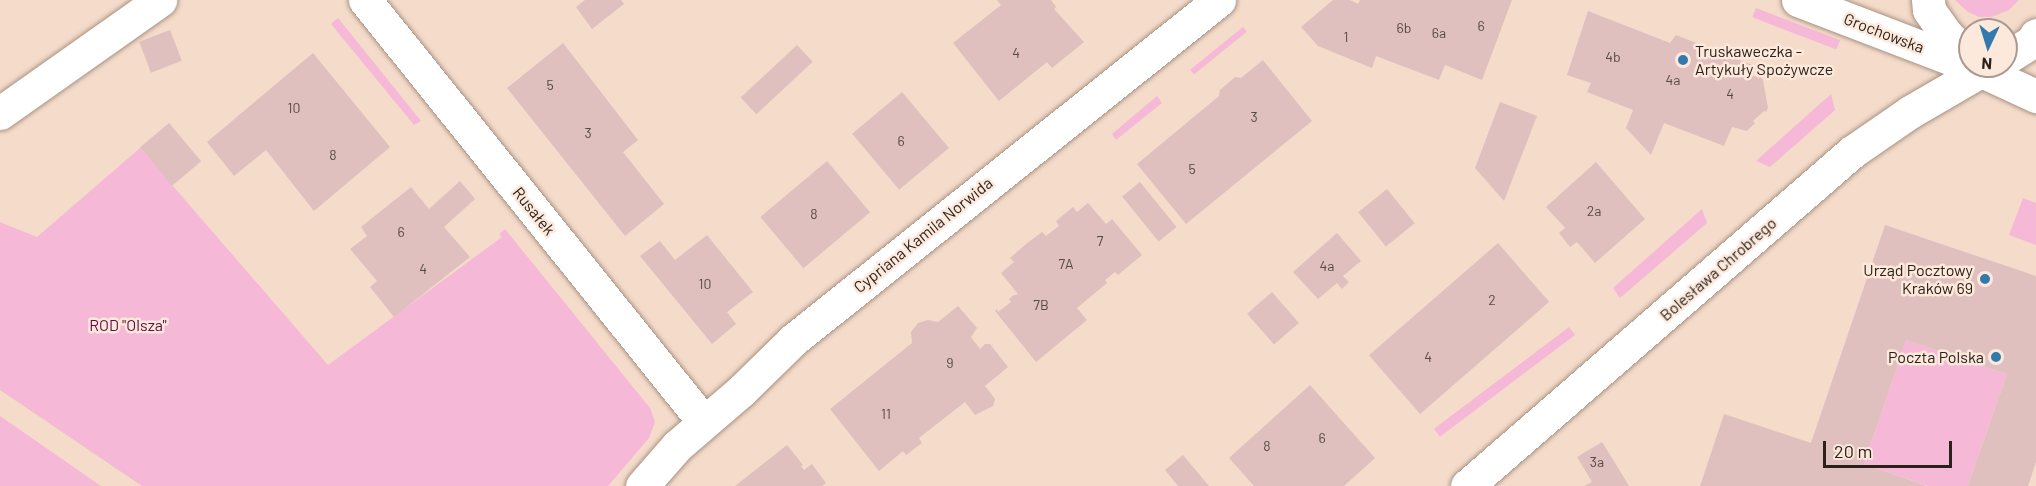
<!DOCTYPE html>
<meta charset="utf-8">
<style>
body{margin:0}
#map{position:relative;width:2036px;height:486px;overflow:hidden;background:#f4dbca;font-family:Barlow,sans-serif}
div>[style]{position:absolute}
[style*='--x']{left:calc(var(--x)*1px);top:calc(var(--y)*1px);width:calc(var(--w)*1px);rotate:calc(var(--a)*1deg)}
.green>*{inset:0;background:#f6b8d7;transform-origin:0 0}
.building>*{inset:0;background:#dfc0be;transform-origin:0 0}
.roads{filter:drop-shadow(0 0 2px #a89282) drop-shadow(0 0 2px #a89282)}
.minor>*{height:33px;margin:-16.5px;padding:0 16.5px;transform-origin:16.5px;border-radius:16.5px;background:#fff}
.dots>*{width:16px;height:16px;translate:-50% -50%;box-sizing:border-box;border:3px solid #fde9dc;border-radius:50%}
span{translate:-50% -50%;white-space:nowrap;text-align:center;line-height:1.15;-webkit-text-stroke:5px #fde9dc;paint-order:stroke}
.number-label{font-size:14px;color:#574944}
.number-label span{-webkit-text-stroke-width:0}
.street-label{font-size:16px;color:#2a211b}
.poi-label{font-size:16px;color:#2a211b}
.left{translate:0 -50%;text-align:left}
.right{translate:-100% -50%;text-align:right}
.park-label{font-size:16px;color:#610943}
.north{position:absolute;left:1958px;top:18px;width:60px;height:60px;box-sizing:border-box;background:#fde9dc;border:2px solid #a9998f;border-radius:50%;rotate:184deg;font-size:16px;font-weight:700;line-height:24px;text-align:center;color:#2a211b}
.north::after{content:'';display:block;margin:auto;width:21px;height:27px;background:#327aae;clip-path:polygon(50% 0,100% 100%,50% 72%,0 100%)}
.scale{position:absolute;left:1823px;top:441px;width:129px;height:27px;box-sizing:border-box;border:3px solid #2a211b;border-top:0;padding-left:8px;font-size:18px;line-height:21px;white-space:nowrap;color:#2a211b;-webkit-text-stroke:4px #fde9dc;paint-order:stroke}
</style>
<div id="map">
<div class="green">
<div style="clip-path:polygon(1955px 0,2019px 0,2009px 10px,1992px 17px,1979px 17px,1968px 12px)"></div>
<div style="left:1756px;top:8px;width:90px;height:10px;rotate:21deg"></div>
<div style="clip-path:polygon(338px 18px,421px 121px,414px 125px,331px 24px)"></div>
<div style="left:1243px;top:27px;width:6px;height:68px;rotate:51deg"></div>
<div style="clip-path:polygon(1831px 94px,1835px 110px,1770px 167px,1756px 161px)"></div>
<div style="clip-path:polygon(1157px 96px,1162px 103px,1116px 140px,1112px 134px)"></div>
<div style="clip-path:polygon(140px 148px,328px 365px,502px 237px,499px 234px,505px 229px,650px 408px,655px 422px,649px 438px,608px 486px,142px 486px,0 390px,0 222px,37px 237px)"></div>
<div style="clip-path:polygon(2023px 198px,2036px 203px,2036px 245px,2009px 235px)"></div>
<div style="clip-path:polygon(1702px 209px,1707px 223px,1620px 298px,1613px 288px)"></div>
<div style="left:1569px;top:327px;width:10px;height:169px;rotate:53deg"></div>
<div style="clip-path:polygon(1906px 340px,2007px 374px,1968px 486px,1928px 486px,1864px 464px)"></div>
<div style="clip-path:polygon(0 416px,62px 459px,101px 486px,0 486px)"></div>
</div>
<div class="building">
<div style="clip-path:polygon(585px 0,621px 0,624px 4px,592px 29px,576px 7px)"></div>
<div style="clip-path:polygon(997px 0,1051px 0,1056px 7px,1054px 9px,1084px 42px,1052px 68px,1047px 62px,999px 101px,953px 43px,1001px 5px)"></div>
<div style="clip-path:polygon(1333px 0,1350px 0,1358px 4px,1360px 0,1512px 0,1482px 80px,1445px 65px,1439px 80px,1376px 56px,1372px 68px,1318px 46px,1301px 27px)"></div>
<div style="clip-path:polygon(1588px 11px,1670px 43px,1676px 35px,1755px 66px,1752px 75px,1759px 78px,1760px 75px,1763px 80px,1768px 108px,1766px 112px,1764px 111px,1753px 121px,1755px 123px,1747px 131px,1732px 127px,1724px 146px,1664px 123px,1651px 155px,1626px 128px,1633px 110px,1587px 92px,1591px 83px,1567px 75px)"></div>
<div style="left:170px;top:30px;width:33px;height:33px;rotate:69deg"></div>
<div style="clip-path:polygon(563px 43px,638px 140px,623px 152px,664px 204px,625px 236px,507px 88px)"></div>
<div style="left:797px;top:45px;width:23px;height:77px;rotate:47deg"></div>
<div style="clip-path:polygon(313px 53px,390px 147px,314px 211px,266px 150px,234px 176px,207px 142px)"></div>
<div style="clip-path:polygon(1263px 60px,1312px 121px,1186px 224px,1137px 164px,1219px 96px,1220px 90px,1235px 77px,1241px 78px)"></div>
<div style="left:902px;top:92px;width:73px;height:65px;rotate:50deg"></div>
<div style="clip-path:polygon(1500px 102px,1537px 116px,1504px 201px,1475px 168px)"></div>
<div style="left:169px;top:123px;width:50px;height:38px;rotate:50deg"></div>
<div style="left:827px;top:161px;width:67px;height:87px;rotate:50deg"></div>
<div style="clip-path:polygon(1596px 162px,1645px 219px,1595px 263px,1577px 242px,1570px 247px,1559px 233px,1565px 228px,1546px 207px)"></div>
<div style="clip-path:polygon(460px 181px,475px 199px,444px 227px,470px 257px,394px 317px,370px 287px,377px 281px,350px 249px,367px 236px,361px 227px,411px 187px,429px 209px)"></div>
<div style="left:1140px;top:182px;width:58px;height:23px;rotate:51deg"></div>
<div style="left:1387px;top:189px;width:44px;height:37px;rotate:51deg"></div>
<div style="clip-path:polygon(1088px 203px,1106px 224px,1112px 219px,1142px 255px,1118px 275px,1115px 272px,1105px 280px,1107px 283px,1077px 308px,1087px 320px,1036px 362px,995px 311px,997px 309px,998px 312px,1011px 302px,1009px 299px,1012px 296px,1018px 294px,1001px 273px,1014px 262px,1010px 258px,1026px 244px,1042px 232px,1046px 236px,1059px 226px,1056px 221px,1073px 207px,1077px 212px)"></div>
<div style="clip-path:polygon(1885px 225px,2036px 276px,2036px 462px,2028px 486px,1968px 486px,2007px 374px,1906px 340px,1864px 464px,1927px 486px,1700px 486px,1724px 414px,1811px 443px)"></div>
<div style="clip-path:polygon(1337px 233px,1361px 261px,1343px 276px,1349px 282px,1342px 289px,1337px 283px,1318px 299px,1293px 272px)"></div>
<div style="clip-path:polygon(707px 235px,753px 292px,727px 312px,736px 324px,712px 344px,640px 256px,660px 241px,675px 260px)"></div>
<div style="left:1498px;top:243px;width:78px;height:171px;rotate:49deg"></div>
<div style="left:1272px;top:292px;width:41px;height:33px;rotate:49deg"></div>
<div style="clip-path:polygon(958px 306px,977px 328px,971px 337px,980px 349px,985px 344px,990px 344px,1008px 367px,985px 386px,995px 399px,993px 406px,975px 415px,965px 402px,919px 438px,922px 443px,906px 455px,903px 451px,879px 471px,830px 409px,912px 343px,911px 332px,918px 323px,928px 320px,938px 322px)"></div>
<div style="clip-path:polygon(1310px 385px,1375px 458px,1344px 486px,1254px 486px,1229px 458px)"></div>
<div style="clip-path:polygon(1602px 442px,1620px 471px,1629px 486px,1584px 486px,1592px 482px,1577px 457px)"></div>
<div style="clip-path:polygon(787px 445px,803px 465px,801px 466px,804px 470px,812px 464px,826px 483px,822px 486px,735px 486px)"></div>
<div style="clip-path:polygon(1183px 455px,1209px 486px,1178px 486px,1165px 470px)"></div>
</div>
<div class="roads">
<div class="minor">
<div style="--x:365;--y:0;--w:540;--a:51.24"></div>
<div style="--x:1798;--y:0;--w:184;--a:21"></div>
<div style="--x:1928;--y:0;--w:10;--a:84"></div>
<div style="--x:1929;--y:10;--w:29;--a:55"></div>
<div style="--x:1946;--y:34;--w:35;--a:46"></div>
<div style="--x:2006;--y:58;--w:31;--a:-32"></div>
<div style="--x:2032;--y:42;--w:8;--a:-60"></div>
<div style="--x:1971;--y:66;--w:72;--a:24.8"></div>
<div style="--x:0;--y:113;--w:196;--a:-35.2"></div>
<div style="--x:642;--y:486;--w:53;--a:-48.8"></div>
<div style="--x:677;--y:446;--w:84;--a:-40.7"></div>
<div style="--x:741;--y:391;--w:73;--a:-44.4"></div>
<div style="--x:793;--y:340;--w:545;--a:-38.59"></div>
<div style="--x:1467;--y:486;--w:510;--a:-40.94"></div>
<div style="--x:1852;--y:152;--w:70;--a:-34.6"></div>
<div style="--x:1910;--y:112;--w:91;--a:-30.2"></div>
</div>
</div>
<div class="dots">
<div style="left:1683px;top:60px;background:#327aae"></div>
<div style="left:1985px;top:279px;background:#327aae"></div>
<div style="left:1996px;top:357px;background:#327aae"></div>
</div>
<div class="number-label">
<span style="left:1481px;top:26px">6</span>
<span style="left:1404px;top:28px">6b</span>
<span style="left:1439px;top:33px">6a</span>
<span style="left:1346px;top:37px">1</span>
<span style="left:1016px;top:53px">4</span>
<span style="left:1613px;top:57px">4b</span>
<span style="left:1673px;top:80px">4a</span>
<span style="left:550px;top:85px">5</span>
<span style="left:1730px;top:94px">4</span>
<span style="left:294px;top:108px">10</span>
<span style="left:1254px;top:117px">3</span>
<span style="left:588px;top:133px">3</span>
<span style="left:901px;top:141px">6</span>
<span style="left:333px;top:155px">8</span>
<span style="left:1192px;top:169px">5</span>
<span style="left:1594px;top:211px">2a</span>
<span style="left:814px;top:214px">8</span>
<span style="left:401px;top:232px">6</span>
<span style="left:1100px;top:241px">7</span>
<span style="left:1066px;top:264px">7A</span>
<span style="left:1327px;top:266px">4a</span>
<span style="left:423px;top:269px">4</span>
<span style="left:705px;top:284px">10</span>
<span style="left:1492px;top:300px">2</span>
<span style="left:1041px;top:305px">7B</span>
<span style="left:1428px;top:357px">4</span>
<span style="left:950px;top:363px">9</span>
<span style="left:886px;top:414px">11</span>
<span style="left:1322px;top:438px">6</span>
<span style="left:1267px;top:446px">8</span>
<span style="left:1597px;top:462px">3a</span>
</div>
<div class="street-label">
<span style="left:1884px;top:33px;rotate:21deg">Grochowska</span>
<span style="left:534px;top:211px;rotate:51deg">Rusałek</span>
<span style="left:923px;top:235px;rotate:-39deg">Cypriana Kamila Norwida</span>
<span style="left:1718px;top:269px;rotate:-41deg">Bolesława Chrobrego</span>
</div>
<div class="poi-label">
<span class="left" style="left:1695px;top:60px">Truskaweczka -<br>Artykuły Spożywcze</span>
<span class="right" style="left:1973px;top:279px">Urząd Pocztowy<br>Kraków 69</span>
<span class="right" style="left:1984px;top:357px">Poczta Polska</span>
</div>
<div class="park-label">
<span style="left:128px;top:325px">ROD "Olsza"</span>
</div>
<div class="north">N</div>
<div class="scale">20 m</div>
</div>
